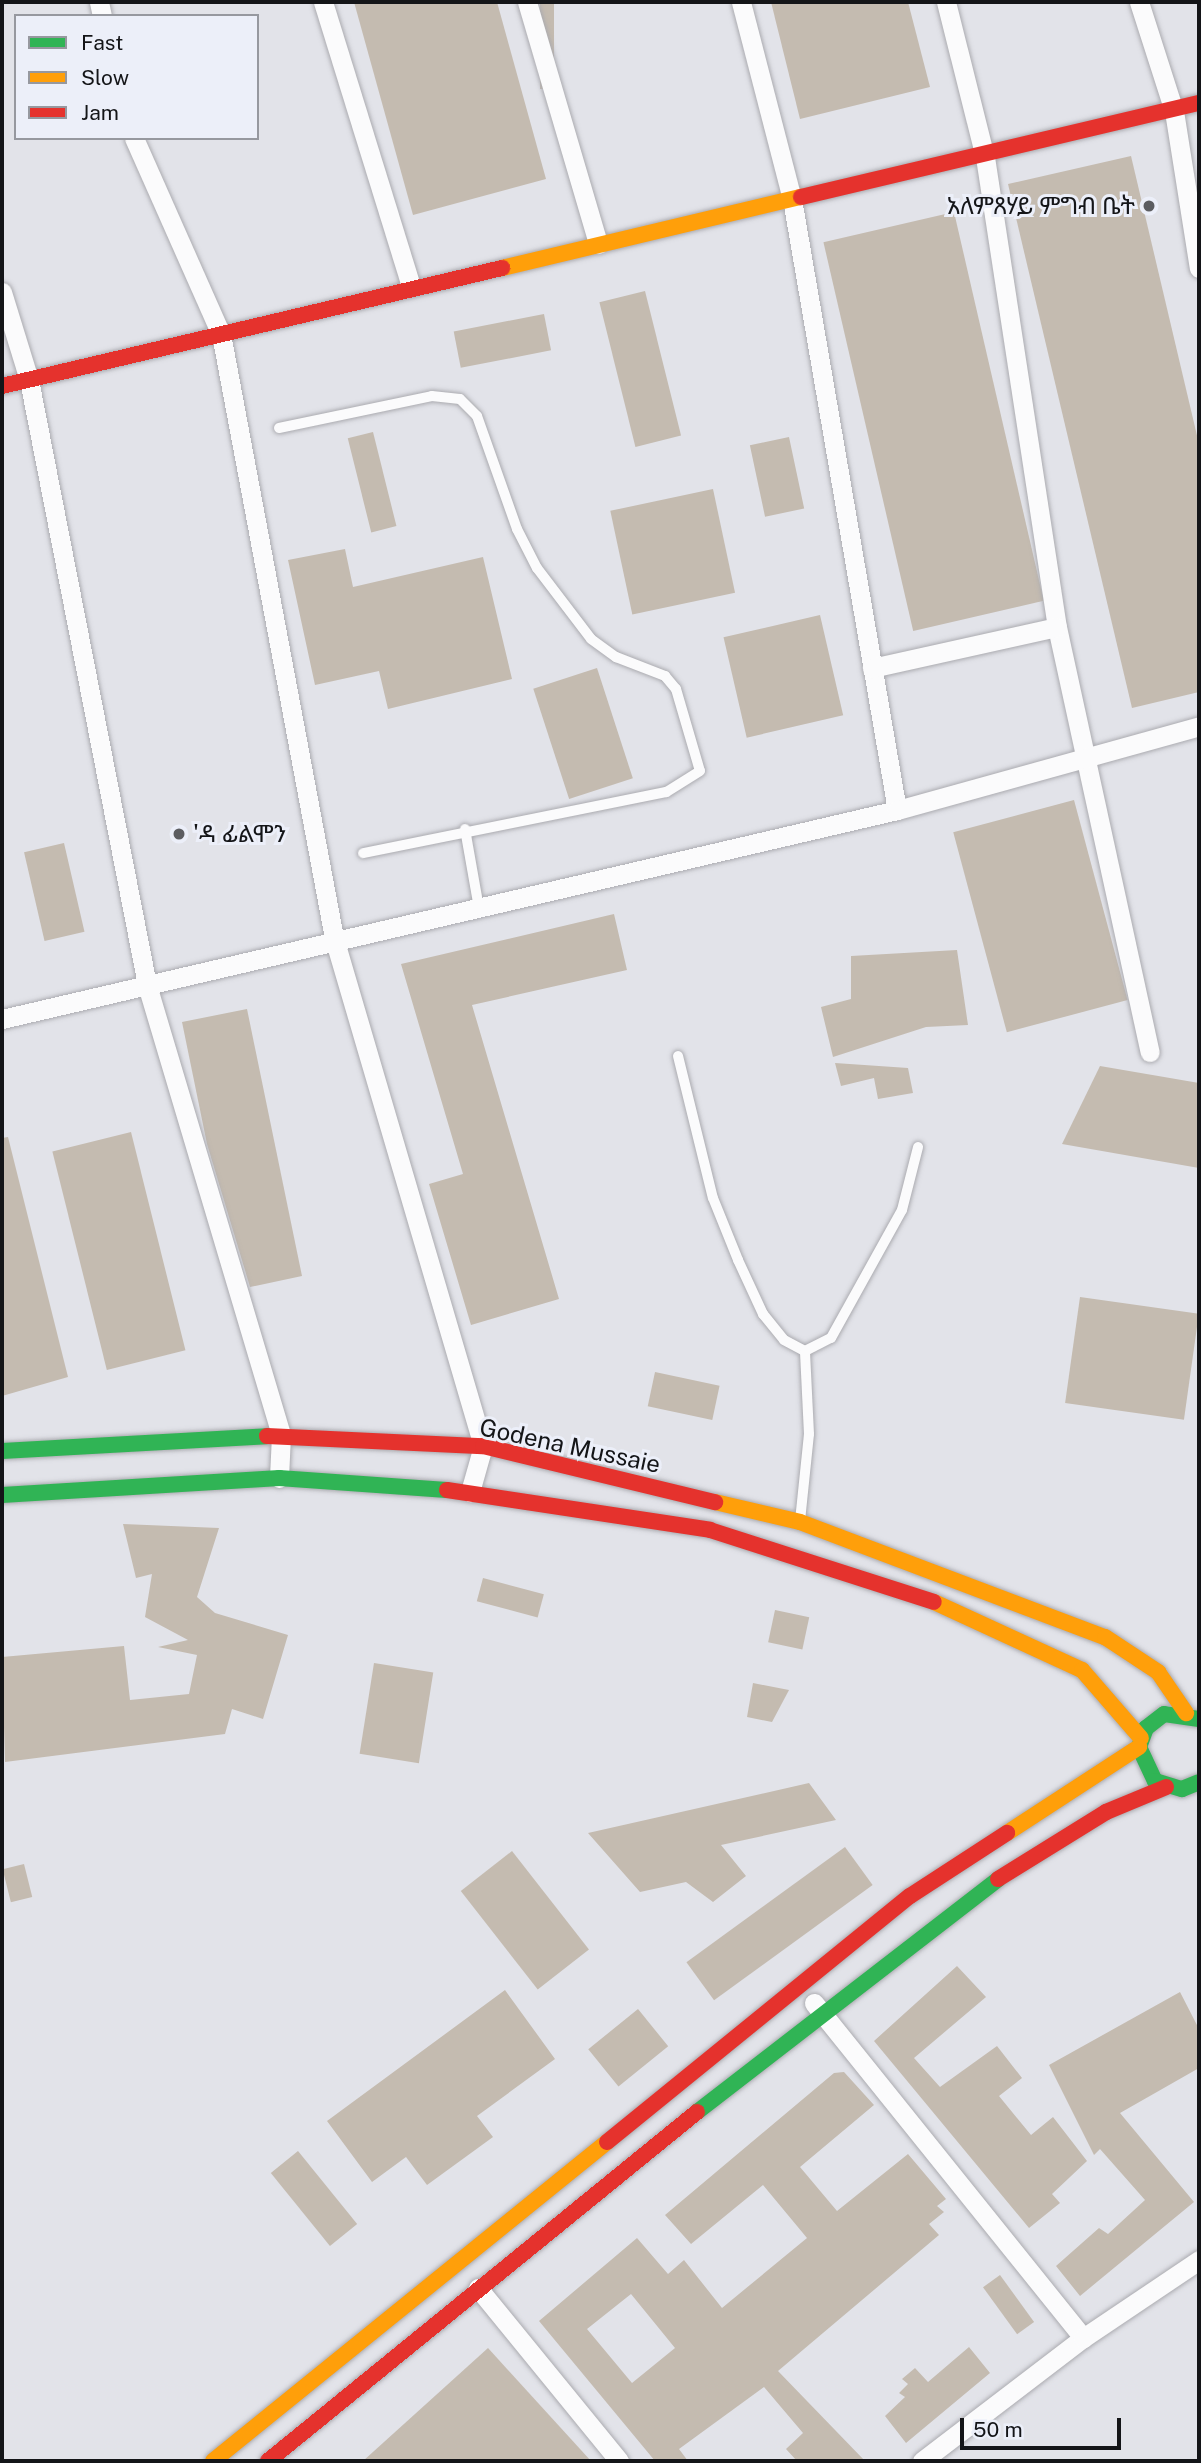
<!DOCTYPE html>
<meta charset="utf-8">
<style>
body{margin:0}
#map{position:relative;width:1201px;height:2463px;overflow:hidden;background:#e2e3e9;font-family:"Public Sans","Noto Sans Ethiopic",sans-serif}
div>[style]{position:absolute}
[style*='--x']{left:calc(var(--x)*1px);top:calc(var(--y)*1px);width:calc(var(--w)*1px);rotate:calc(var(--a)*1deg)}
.building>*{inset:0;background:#c4bbb0;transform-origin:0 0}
.roads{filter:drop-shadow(0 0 2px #ababb0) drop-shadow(0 0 2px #ababb0)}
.lane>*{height:10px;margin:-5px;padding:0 5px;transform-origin:5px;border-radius:5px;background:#fbfbfc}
.street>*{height:19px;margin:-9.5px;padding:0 9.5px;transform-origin:9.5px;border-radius:9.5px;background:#fbfbfc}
.fast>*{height:16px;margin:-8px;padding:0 8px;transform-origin:8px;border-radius:8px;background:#30b455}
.slow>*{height:16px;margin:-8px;padding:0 8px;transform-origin:8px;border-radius:8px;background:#ff9f0a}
.jam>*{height:16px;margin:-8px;padding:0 8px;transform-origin:8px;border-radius:8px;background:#e5322d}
.dots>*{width:19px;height:19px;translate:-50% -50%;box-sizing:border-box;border:4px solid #eceff9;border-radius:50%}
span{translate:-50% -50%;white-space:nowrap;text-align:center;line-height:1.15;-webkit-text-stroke:6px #eceff9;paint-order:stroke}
.poi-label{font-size:24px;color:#141518}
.right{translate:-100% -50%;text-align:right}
.left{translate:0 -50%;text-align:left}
.street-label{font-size:24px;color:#141518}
.frame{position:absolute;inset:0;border:4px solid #141518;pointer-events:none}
.legend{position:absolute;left:14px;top:14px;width:245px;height:126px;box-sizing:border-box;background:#eceff9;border:2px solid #96989f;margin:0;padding:9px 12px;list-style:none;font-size:21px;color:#141518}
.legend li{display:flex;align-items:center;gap:14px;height:35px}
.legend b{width:35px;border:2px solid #96989f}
.scale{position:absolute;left:960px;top:2418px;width:161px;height:32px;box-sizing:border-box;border:4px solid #141518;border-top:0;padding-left:9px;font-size:21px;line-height:24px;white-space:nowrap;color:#141518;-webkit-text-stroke:5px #eceff9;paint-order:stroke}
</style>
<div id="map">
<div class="building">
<div style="clip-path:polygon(354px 2px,497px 2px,546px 179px,413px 215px)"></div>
<div style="left:540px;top:2px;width:14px;height:87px"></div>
<div style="clip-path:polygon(771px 2px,908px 2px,930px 87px,800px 119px)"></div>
<div style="clip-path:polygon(1131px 156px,1199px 444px,1199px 692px,1132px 708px,1008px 184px)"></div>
<div style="left:954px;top:212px;width:399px;height:134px;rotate:77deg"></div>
<div style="left:645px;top:291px;width:149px;height:47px;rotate:76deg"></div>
<div style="left:544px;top:314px;width:37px;height:92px;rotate:79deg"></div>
<div style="left:373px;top:432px;width:97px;height:26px;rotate:76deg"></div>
<div style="left:789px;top:437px;width:73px;height:40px;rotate:78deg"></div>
<div style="left:713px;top:489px;width:106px;height:105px;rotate:78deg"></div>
<div style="clip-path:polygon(345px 549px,353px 587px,483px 557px,512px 679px,388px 709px,379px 671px,315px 685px,288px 560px)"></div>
<div style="left:820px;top:615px;width:103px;height:99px;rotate:77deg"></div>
<div style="left:597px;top:668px;width:116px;height:67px;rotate:72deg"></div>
<div style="left:1074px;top:800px;width:207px;height:125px;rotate:75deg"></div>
<div style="left:64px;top:843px;width:91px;height:41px;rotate:77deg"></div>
<div style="clip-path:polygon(614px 914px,627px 970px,472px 1005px,559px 1299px,471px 1325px,429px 1184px,463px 1174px,401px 964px)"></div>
<div style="clip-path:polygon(957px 950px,968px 1025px,926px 1027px,833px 1057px,821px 1007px,851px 999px,851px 956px)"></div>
<div style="clip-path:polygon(247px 1009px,302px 1276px,250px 1287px,207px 1144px,182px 1022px)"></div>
<div style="clip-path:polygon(835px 1063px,908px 1068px,913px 1093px,878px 1099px,874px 1078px,841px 1086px)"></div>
<div style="clip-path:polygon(1100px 1066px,1199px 1083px,1199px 1168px,1062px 1144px)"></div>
<div style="left:131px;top:1132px;width:225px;height:81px;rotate:76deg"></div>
<div style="clip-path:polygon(8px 1137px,68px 1377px,2px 1396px,2px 1138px)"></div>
<div style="left:1080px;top:1297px;width:120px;height:107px;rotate:8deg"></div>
<div style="left:655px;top:1372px;width:66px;height:35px;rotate:12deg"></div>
<div style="clip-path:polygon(123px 1524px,219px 1528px,197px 1597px,215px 1613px,288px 1635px,263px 1719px,232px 1709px,225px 1734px,5px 1762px,2px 1657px,124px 1646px,130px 1700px,189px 1694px,197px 1655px,158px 1647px,188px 1640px,145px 1617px,152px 1574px,136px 1578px)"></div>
<div style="left:483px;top:1578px;width:63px;height:24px;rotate:15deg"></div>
<div style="left:775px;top:1610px;width:35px;height:33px;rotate:12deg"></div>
<div style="left:374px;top:1663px;width:60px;height:92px;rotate:9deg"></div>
<div style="clip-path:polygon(753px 1683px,789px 1690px,772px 1722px,747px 1717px)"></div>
<div style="clip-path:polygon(809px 1783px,836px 1820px,721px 1845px,746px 1876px,713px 1902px,686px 1882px,640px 1892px,588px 1833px)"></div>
<div style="left:845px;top:1847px;width:47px;height:196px;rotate:54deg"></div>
<div style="left:512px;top:1851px;width:125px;height:65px;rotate:52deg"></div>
<div style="left:24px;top:1864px;width:34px;height:22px;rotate:76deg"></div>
<div style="clip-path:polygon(957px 1966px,986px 1997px,914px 2058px,940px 2087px,997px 2046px,1022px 2078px,999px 2096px,1031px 2135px,1053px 2117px,1087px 2161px,1052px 2194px,1060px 2203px,1029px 2228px,874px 2041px)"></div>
<div style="clip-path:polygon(505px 1990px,555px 2059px,477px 2116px,493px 2137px,427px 2185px,406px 2157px,372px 2182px,327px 2121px)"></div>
<div style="clip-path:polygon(1180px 1992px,1199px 2029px,1199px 2068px,1120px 2113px,1194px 2202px,1080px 2296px,1056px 2266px,1099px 2228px,1108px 2234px,1145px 2200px,1100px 2149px,1094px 2155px,1049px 2065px)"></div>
<div style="left:638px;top:2009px;width:48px;height:64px;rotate:51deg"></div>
<div style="clip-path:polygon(evenodd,844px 2072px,874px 2105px,800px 2167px,837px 2211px,908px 2154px,946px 2199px,937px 2206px,944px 2212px,929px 2224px,939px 2235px,778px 2371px,865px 2461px,797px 2461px,786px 2449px,803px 2433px,764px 2387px,679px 2449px,688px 2461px,655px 2461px,539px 2321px,637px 2238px,668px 2274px,684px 2260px,722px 2308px,807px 2238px,763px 2185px,691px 2244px,665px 2215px,834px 2073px,844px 2072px,631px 2294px,675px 2348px,632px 2383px,587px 2329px,631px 2294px)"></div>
<div style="left:298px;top:2151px;width:94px;height:35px;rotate:51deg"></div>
<div style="left:1000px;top:2275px;width:58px;height:21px;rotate:54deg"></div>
<div style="clip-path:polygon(969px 2347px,990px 2373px,906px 2443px,885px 2416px,905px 2397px,899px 2393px,908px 2384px,902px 2379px,915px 2368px,928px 2382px)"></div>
<div style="clip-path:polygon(488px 2348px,591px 2461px,363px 2461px)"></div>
</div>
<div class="roads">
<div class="lane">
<div style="--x:279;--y:428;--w:156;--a:-11.8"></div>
<div style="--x:432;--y:396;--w:28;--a:6"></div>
<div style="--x:460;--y:399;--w:24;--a:45"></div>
<div style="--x:477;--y:416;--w:120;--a:70.5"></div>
<div style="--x:517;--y:529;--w:44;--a:62.9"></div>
<div style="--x:537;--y:568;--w:89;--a:52.7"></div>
<div style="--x:591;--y:639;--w:31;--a:36"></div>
<div style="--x:616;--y:657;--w:53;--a:21.2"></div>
<div style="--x:665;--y:676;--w:17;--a:50"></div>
<div style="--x:676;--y:689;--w:85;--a:73.7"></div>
<div style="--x:700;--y:771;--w:40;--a:148"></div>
<div style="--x:666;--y:792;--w:309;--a:168.6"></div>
<div style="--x:465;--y:829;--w:80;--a:80"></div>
<div style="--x:678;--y:1056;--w:146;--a:76.2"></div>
<div style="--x:713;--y:1198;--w:67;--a:68"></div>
<div style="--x:738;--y:1260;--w:60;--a:65.2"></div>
<div style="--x:763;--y:1314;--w:33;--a:51"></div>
<div style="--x:784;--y:1340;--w:24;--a:28"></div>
<div style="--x:800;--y:1521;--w:87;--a:-84.1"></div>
<div style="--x:809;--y:1434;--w:83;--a:-92.8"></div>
<div style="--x:805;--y:1351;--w:29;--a:-27"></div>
<div style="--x:831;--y:1338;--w:146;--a:-61"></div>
<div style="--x:902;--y:1210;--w:65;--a:-75.7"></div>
</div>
<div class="street">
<div style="--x:99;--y:2;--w:14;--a:78"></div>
<div style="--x:323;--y:2;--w:298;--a:72.8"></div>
<div style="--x:527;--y:2;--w:252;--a:73.6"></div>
<div style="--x:741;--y:2;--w:203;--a:75.5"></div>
<div style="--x:792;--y:199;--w:620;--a:80.25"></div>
<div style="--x:946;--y:2;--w:160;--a:75.9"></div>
<div style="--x:985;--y:157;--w:475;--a:81.3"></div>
<div style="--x:1057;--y:627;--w:435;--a:77.7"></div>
<div style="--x:1139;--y:2;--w:114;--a:72.2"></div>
<div style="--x:1174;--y:111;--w:159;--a:81"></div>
<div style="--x:134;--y:138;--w:214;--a:66.1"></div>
<div style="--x:221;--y:334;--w:614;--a:79.4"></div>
<div style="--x:334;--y:938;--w:529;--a:73.65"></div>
<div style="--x:483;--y:1446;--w:48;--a:105.8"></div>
<div style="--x:2;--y:292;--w:92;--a:72.9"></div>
<div style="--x:29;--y:380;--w:616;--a:78.96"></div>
<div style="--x:147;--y:985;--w:470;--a:73.4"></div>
<div style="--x:281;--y:1435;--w:43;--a:92.7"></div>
<div style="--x:872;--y:668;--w:189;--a:-12.5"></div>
<div style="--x:2;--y:1019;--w:919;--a:-13.14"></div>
<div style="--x:897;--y:810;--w:313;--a:-15.5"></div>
<div style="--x:814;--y:2003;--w:430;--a:51.2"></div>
<div style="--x:478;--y:2288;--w:223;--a:50.8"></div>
<div style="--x:922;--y:2461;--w:203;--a:-37.4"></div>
<div style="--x:1083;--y:2338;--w:140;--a:-33.9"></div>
</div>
<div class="fast">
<div style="--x:2;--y:1451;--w:265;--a:-3.2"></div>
<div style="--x:2;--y:1495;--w:278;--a:-3.5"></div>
<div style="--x:279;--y:1478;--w:168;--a:4.1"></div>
<div style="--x:1199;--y:1719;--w:35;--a:-172"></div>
<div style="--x:1164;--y:1714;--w:23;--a:142"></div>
<div style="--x:1146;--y:1728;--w:20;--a:110"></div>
<div style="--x:1139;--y:1747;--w:38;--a:65"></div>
<div style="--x:1155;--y:1781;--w:28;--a:17"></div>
<div style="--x:1182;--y:1789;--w:18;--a:-22"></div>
<div style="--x:697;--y:2112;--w:381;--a:-37.7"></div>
</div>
<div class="slow">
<div style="--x:502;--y:268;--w:307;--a:-13.4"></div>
<div style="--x:715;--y:1502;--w:87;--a:13.2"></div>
<div style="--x:800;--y:1522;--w:326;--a:20.7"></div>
<div style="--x:1105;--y:1637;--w:64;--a:33.4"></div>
<div style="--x:1158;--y:1672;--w:50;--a:55.7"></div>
<div style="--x:934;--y:1602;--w:163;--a:24.7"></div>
<div style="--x:1082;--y:1670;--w:90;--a:49.1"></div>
<div style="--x:1007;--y:1833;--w:158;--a:-33.1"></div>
<div style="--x:213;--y:2461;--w:507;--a:-39"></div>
</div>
<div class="jam">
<div style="--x:801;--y:197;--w:409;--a:-13.3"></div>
<div style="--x:2;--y:386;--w:514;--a:-13.28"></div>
<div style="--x:267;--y:1436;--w:216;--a:2.7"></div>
<div style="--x:483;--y:1446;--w:239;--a:13.6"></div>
<div style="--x:447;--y:1490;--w:266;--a:8.6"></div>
<div style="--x:710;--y:1530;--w:235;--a:17.8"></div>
<div style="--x:998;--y:1879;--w:127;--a:-31.8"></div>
<div style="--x:1106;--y:1812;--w:65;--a:-22.6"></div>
<div style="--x:607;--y:2142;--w:390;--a:-39.1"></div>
<div style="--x:910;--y:1896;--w:116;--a:-33"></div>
<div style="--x:268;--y:2461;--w:553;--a:-39.13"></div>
</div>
</div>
<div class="dots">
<div style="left:1149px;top:206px;background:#5c5d61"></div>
<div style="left:179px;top:834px;background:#5c5d61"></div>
</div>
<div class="poi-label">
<span class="right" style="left:1135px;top:206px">አለምጸሃይ ምግብ ቤት</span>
<span class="left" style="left:193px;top:834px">'ዳ ፊልሞን</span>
</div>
<div class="street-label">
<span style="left:570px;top:1446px;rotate:12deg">Godena Mussaie</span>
</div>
<div class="frame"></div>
<ul class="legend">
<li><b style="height:9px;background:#30b455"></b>Fast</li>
<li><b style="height:9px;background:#ff9f0a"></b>Slow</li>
<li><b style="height:9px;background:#e5322d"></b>Jam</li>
</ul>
<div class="scale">50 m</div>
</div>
